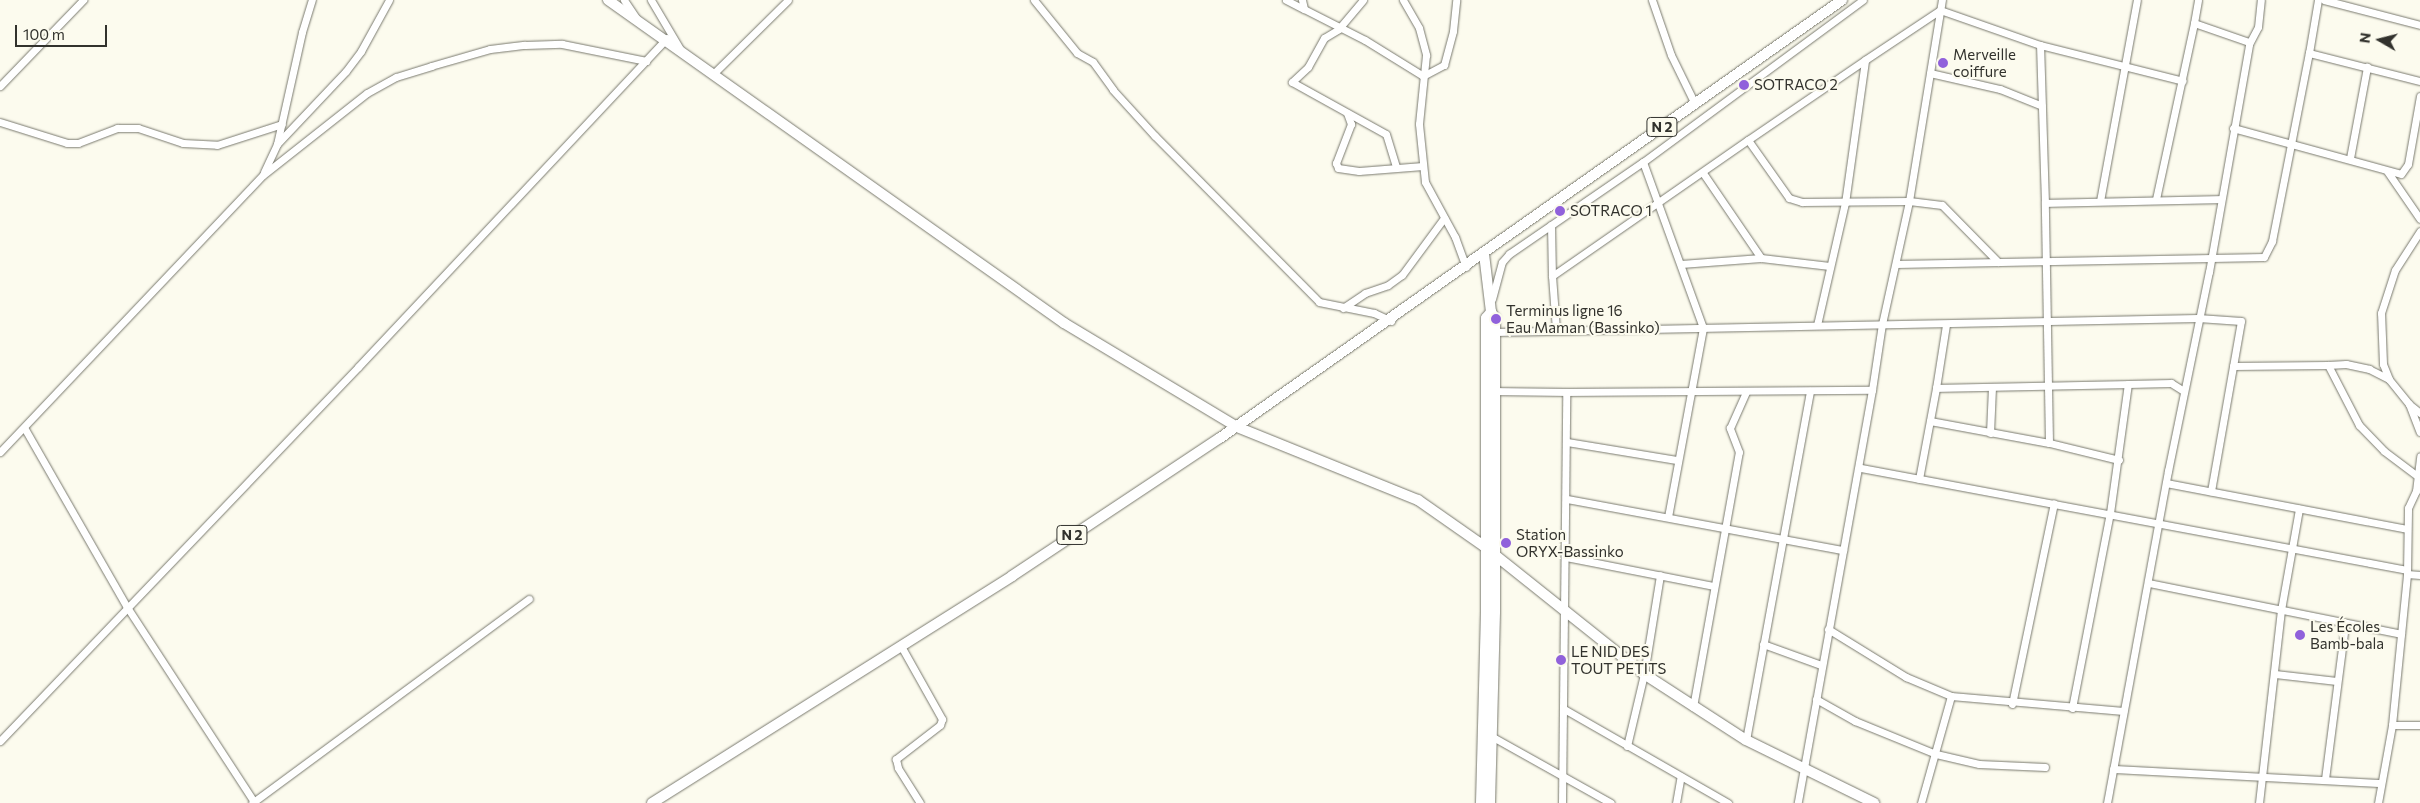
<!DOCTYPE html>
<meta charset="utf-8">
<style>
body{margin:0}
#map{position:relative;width:2420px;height:803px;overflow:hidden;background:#fcfbee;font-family:Commissioner,sans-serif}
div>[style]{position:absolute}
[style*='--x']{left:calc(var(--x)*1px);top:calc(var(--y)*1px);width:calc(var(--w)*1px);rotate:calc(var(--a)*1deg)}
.roads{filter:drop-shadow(0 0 1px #79796e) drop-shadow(0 0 1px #79796e)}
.street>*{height:7px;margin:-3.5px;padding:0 3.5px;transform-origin:3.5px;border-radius:3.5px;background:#fff}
.secondary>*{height:10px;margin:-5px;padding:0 5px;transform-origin:5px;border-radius:5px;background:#fff}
.primary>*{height:10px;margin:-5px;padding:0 5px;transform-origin:5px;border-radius:5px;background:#fff}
.dots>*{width:14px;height:14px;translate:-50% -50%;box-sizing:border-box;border:2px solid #fcfbee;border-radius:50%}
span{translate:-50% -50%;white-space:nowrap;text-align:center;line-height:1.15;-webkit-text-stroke:4px #fcfbee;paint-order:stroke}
.shield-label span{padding:1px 4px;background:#fcfbee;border:1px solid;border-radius:4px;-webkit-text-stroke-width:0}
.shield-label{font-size:14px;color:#32322d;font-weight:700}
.poi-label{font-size:15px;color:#32322d}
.left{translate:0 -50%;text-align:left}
.north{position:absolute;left:2355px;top:15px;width:50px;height:50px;-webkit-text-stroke:4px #fcfbee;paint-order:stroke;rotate:278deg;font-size:14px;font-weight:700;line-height:20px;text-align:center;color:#32322d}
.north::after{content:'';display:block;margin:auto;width:18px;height:22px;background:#32322d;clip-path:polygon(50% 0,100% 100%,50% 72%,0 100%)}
.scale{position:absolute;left:15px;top:25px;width:92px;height:22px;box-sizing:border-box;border:2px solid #32322d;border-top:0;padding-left:6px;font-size:15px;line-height:18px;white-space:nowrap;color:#32322d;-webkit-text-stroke:4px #fcfbee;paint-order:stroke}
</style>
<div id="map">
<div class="roads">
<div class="street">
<div style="--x:624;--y:0;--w:22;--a:56"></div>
<div style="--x:651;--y:0;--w:57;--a:59.4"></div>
<div style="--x:1034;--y:0;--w:68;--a:50.9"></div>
<div style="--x:1077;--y:53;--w:18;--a:29"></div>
<div style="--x:1093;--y:62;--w:34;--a:54"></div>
<div style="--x:1113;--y:90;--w:62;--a:47.6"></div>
<div style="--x:1155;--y:136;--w:233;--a:45.3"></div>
<div style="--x:1319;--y:302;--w:56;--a:11.3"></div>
<div style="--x:1374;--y:313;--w:19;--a:25"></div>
<div style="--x:1286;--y:0;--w:20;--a:27"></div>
<div style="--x:1302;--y:0;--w:9;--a:77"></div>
<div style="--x:1304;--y:9;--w:68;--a:26.9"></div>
<div style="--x:1365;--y:40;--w:68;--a:31.8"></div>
<div style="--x:1423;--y:76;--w:24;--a:-28"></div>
<div style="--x:1444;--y:65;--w:35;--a:-75"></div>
<div style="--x:1453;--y:31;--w:31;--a:-84"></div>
<div style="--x:1363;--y:0;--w:38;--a:130"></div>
<div style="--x:1339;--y:29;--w:17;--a:149"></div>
<div style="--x:1324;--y:38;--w:33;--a:119"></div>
<div style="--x:1308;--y:67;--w:22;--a:137"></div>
<div style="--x:1292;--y:82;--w:107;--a:29"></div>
<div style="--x:1386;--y:134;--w:34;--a:73"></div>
<div style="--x:1403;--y:0;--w:32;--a:60"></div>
<div style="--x:1419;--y:28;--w:28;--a:75"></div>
<div style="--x:1426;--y:55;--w:69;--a:95.8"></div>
<div style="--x:1419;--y:124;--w:58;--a:84.1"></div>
<div style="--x:1425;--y:182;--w:63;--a:61.4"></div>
<div style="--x:1455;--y:237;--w:32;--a:70"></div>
<div style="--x:1652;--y:0;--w:58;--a:70.9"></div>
<div style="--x:1671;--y:55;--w:55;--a:63.9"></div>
<div style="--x:2324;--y:0;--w:99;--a:14.6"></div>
<div style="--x:2194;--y:23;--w:23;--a:-80"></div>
<div style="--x:2309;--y:53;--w:54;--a:-80.4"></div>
<div style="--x:1930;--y:73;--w:72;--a:12.9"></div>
<div style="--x:2000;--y:89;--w:45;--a:22"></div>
<div style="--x:713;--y:74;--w:105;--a:-44.6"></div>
<div style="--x:0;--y:86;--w:120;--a:-46"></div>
<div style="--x:1347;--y:113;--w:12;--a:70"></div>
<div style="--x:1351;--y:124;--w:42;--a:111"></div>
<div style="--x:1336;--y:163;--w:5;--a:68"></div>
<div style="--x:1338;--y:168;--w:21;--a:8"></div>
<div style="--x:1359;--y:171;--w:64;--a:-4.5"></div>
<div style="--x:0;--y:122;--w:70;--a:17.4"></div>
<div style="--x:67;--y:143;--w:11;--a:0"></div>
<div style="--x:78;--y:143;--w:42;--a:-21"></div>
<div style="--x:117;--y:128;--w:21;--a:0"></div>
<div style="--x:138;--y:128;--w:47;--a:18.4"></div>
<div style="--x:183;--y:143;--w:34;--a:3"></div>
<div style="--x:217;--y:145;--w:68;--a:-17.9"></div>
<div style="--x:2233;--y:128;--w:174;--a:15.3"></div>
<div style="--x:2401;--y:174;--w:12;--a:-55"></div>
<div style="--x:2408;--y:164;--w:69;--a:-80"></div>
<div style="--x:1748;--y:140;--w:142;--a:-34.4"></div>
<div style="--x:277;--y:144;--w:100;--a:-46.6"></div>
<div style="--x:346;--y:71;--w:25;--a:-53"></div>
<div style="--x:361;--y:51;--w:58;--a:-61.2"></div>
<div style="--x:2350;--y:158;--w:93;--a:-79.4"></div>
<div style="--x:1643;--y:162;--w:177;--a:70.1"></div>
<div style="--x:1703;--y:328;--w:192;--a:100.5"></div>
<div style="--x:2387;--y:171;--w:58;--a:55.5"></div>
<div style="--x:264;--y:172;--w:31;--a:-65"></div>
<div style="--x:277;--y:144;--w:115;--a:-77.4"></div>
<div style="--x:302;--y:32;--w:34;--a:-73"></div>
<div style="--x:1703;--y:173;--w:103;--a:55.7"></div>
<div style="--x:2156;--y:199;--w:180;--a:-77.8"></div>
<div style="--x:2194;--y:23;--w:58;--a:19.1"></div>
<div style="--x:2100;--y:201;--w:204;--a:-79.6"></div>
<div style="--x:2045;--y:203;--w:158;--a:-91.8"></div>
<div style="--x:2040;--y:45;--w:147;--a:14.1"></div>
<div style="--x:1551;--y:225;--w:51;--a:88.9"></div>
<div style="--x:1681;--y:264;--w:80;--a:-4.3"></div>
<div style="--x:1761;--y:258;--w:69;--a:6.6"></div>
<div style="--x:1896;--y:264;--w:368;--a:-1.1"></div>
<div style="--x:2264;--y:257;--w:18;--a:-63"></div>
<div style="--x:2272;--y:241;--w:192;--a:-78.9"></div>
<div style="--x:2309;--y:53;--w:114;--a:14.2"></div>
<div style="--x:1492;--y:299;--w:38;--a:-75"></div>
<div style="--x:1502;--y:262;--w:11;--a:-49"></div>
<div style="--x:1509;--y:254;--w:163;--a:-34.5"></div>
<div style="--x:1643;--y:162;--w:273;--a:-36.4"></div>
<div style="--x:1343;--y:308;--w:27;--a:-34"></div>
<div style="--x:1365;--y:293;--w:24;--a:-19"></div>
<div style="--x:1388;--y:285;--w:17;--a:-36"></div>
<div style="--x:1402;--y:275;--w:71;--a:-53.6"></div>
<div style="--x:1817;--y:325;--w:125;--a:-77.1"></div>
<div style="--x:1845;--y:203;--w:144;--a:-82"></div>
<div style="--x:1865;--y:60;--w:90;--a:-33.7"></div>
<div style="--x:1940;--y:10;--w:106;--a:19.3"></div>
<div style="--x:1556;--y:330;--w:54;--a:-94.2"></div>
<div style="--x:1552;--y:276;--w:239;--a:-34.8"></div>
<div style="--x:1748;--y:140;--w:71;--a:54.7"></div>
<div style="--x:1789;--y:198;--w:14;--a:17"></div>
<div style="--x:1802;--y:202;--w:107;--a:-0.5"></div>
<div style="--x:1909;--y:201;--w:33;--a:7"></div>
<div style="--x:1942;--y:205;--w:80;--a:45.5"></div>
<div style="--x:1495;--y:332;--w:703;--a:-1.14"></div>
<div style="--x:2198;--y:318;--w:43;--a:4"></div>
<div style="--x:2241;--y:321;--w:173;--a:100"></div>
<div style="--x:2328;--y:365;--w:18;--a:-3"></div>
<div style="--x:2346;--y:364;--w:24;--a:12"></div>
<div style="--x:2369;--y:369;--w:22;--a:27"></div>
<div style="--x:2233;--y:366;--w:95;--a:-0.6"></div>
<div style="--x:2328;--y:365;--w:68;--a:62.7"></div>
<div style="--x:2359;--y:425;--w:36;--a:46"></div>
<div style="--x:2384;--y:451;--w:40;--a:37"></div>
<div style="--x:1936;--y:388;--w:64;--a:-81"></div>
<div style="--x:1872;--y:390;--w:67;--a:-81.4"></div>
<div style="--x:1882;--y:324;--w:126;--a:-77.6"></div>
<div style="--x:1909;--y:201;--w:204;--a:-80.7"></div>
<div style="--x:1494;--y:391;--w:72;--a:0.8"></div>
<div style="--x:2409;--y:404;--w:32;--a:-129"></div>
<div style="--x:2389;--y:379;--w:16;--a:-112"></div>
<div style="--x:2383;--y:364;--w:51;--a:-92.2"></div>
<div style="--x:2381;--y:313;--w:45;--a:-72"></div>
<div style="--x:2395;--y:270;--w:46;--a:-57.3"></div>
<div style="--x:2420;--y:413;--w:14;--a:-141"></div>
<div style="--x:2409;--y:404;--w:30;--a:69"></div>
<div style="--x:1930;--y:421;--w:121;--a:10.5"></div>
<div style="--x:25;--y:429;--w:205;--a:60.2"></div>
<div style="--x:127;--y:607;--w:233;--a:56.9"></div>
<div style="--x:1990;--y:433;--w:46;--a:-87.5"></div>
<div style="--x:1567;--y:442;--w:111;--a:9.3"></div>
<div style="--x:0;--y:452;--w:382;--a:-46.5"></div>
<div style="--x:263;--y:175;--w:132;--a:-38.3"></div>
<div style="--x:367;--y:93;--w:33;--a:-29"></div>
<div style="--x:396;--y:77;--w:37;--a:-17"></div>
<div style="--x:431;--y:66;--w:61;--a:-16.1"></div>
<div style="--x:490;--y:49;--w:35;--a:-7"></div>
<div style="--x:525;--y:45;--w:37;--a:-2"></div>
<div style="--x:562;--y:44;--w:86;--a:11.4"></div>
<div style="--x:2119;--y:460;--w:72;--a:-166.3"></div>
<div style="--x:2049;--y:443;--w:240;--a:-91"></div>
<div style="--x:2045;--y:203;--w:176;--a:-1.3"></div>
<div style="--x:1861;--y:468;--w:555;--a:10.58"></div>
<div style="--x:1919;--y:479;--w:93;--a:-79.4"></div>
<div style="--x:1936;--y:388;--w:192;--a:-1.2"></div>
<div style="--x:2166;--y:483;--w:245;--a:10.8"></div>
<div style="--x:1567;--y:499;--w:281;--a:10.5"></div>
<div style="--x:1566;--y:557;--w:151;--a:11.1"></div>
<div style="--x:2407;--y:574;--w:13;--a:4"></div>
<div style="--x:2149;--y:583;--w:257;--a:11.4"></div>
<div style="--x:1828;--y:629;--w:92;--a:31.6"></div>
<div style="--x:1906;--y:677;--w:49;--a:22.9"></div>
<div style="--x:1951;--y:696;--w:111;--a:105.7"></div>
<div style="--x:1763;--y:644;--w:62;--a:19.9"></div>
<div style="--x:901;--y:646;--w:84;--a:60.7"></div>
<div style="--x:942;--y:719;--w:6;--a:108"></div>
<div style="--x:940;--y:725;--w:56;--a:142.3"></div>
<div style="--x:896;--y:759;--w:9;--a:77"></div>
<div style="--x:898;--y:768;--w:41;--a:57.8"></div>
<div style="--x:2275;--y:674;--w:62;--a:6.4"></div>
<div style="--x:1951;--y:696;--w:173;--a:5"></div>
<div style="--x:1816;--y:699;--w:45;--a:29.4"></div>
<div style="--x:1855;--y:721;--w:87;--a:22.2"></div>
<div style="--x:1936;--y:754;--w:44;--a:13.1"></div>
<div style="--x:1979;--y:764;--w:66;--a:2.6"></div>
<div style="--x:2012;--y:704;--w:205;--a:-78.2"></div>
<div style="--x:1693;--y:707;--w:259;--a:-79.8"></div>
<div style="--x:1739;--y:452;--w:26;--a:-111"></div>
<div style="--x:1730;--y:428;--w:39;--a:-66"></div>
<div style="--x:2072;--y:708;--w:199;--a:-79"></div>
<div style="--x:2110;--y:513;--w:130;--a:-82.1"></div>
<div style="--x:2128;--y:384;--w:43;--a:-1.3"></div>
<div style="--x:2171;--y:383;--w:15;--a:32"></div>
<div style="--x:1564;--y:709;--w:189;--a:29.8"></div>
<div style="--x:2392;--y:725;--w:28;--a:0"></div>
<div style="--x:1491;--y:736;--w:137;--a:29.2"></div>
<div style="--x:1746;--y:740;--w:355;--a:-79.6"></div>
<div style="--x:0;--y:741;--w:518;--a:-46.25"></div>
<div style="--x:358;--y:367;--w:451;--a:-46.8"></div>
<div style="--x:1627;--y:746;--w:74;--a:-76.7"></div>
<div style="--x:1644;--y:674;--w:100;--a:-80.8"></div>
<div style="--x:2113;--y:769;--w:267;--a:3"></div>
<div style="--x:2325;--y:779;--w:156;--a:-82.6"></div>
<div style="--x:252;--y:803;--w:344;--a:-36.4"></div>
<div style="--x:1562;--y:803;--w:411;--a:-89.4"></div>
<div style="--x:1566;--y:392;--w:306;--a:-0.4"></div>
<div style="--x:1872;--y:390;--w:420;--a:100.2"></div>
<div style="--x:1676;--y:803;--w:27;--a:-80"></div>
<div style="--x:2107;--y:803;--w:338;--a:-79.6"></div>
<div style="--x:2168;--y:471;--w:203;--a:-78.4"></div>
<div style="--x:2209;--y:272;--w:231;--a:-80"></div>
<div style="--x:2249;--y:44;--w:19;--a:-62"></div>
<div style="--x:2258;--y:27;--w:27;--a:-84"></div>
<div style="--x:2259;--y:803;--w:194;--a:-83.5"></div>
<div style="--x:2281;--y:610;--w:103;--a:-79.9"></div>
<div style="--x:2378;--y:803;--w:79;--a:-79.8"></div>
<div style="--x:2392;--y:725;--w:152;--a:-84.3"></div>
<div style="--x:2407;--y:574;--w:66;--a:-89.1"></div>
<div style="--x:2408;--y:508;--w:19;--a:-65"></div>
<div style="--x:2416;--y:491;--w:35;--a:-83"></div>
</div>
<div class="secondary">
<div style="--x:608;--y:0;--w:559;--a:35.31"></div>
<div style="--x:1064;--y:323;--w:202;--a:31"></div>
<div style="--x:1237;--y:427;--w:195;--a:22"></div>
<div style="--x:1418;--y:500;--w:82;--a:35"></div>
<div style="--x:1485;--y:547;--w:203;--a:38.6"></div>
<div style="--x:1644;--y:674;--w:121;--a:32.9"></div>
<div style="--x:1746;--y:740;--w:143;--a:26.2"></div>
<div style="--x:1484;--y:254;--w:58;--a:83.1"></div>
<div style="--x:1491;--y:312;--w:7;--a:56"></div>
<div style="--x:1495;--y:318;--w:294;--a:90"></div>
<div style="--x:1495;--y:612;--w:191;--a:91.5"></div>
<div style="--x:1481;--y:803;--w:190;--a:-88.5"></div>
<div style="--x:1486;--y:613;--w:295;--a:-90"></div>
<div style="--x:1486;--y:318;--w:8;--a:-50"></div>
</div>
<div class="primary">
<div style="--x:652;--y:803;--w:426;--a:-32.2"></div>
<div style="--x:1012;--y:576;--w:250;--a:-33.6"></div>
<div style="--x:1220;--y:438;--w:761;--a:-35.15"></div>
</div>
</div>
<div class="dots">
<div style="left:1943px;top:63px;background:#9061db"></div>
<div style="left:1744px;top:85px;background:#9061db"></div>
<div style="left:1560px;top:211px;background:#9061db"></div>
<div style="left:1496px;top:319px;background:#9061db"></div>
<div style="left:1506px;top:543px;background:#9061db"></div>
<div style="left:2300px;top:635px;background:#9061db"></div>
<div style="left:1561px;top:660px;background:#9061db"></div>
</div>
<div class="shield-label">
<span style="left:1662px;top:127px">N 2</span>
<span style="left:1072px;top:535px">N 2</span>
</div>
<div class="poi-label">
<span class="left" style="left:1953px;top:63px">Merveille<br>coiffure</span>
<span class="left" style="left:1754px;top:85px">SOTRACO 2</span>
<span class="left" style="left:1570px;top:211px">SOTRACO 1</span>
<span class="left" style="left:1506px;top:319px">Terminus ligne 16<br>Eau Maman (Bassinko)</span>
<span class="left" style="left:1516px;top:543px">Station<br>ORYX-Bassinko</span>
<span class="left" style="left:2310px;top:635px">Les Écoles<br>Bamb-bala</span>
<span class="left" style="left:1571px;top:660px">LE NID DES<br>TOUT PETITS</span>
</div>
<div class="north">N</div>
<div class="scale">100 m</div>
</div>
